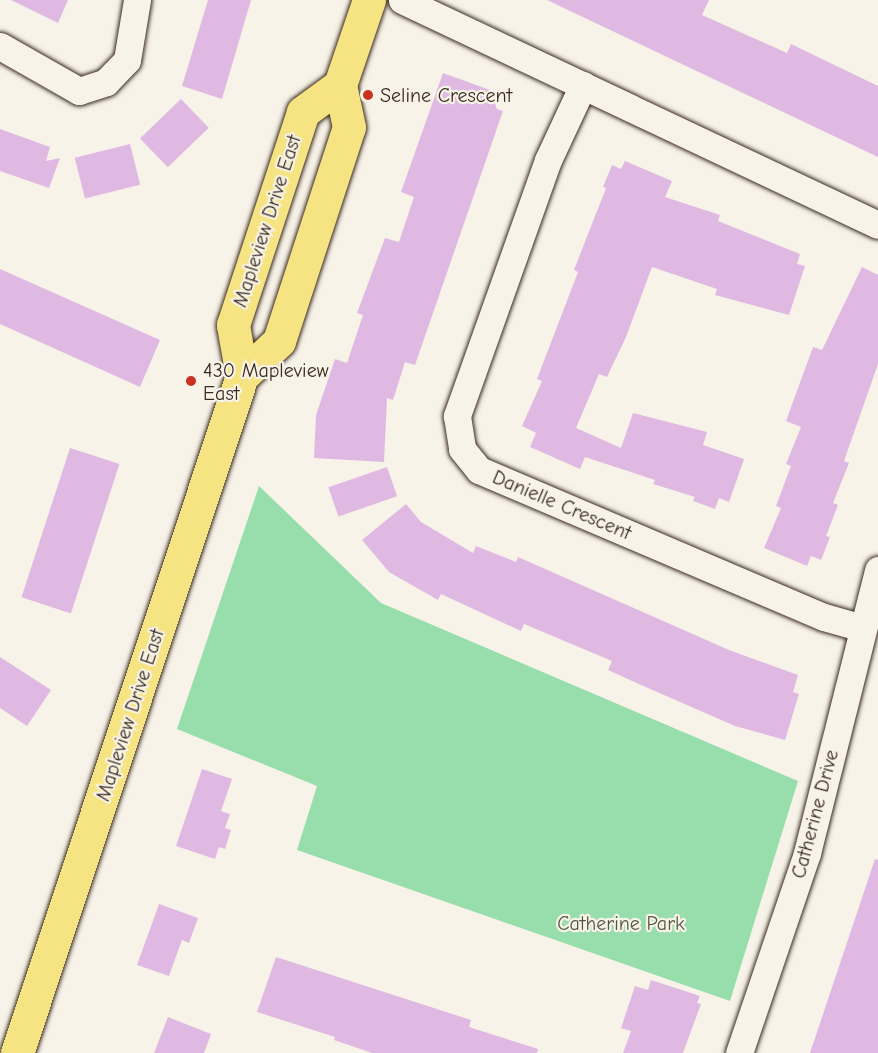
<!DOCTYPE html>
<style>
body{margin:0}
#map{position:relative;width:878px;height:1053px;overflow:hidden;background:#f7f3e8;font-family:"Comic Neue",sans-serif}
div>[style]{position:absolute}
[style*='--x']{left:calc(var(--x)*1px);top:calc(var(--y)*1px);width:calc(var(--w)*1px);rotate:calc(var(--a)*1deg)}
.green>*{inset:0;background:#97deac}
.building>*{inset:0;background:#e0b9e2;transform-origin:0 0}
.roads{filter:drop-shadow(0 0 2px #3b2a1e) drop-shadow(0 0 2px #3b2a1e)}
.minor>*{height:27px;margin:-13.5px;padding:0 13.5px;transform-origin:13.5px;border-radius:13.5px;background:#f7f3e8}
.primary>*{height:33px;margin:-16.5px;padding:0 16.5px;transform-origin:16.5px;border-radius:16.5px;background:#f6e381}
.dots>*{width:16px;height:16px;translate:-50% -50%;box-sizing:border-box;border:3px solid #f7f3e8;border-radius:50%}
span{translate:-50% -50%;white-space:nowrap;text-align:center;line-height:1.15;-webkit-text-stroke:4.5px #f7f3e8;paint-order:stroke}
.poi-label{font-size:20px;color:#3b2a1e}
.left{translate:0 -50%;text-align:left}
.street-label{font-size:20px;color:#3b2a1e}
.park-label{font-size:20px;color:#525742}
</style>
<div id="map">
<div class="green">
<div style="clip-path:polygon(259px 486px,381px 603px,798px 781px,730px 1001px,297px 850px,317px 786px,177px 729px)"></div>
</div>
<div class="building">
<div style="clip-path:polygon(11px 0,68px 0,58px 23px)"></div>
<div style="clip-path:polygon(208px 0,251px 0,222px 99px,182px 86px)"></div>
<div style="clip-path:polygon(547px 0,709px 0,702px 15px,787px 53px,791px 44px,878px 86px,878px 157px)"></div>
<div style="clip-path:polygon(443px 73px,490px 90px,497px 109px,503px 111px,415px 365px,405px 362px,393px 400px,387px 398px,384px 462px,314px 458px,316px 415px,335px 359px,347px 363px,363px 315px,357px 313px,385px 238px,399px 242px,414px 197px,401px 192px)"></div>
<div style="left:181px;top:99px;width:40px;height:57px;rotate:46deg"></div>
<div style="clip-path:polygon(0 129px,50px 147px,46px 161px,60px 158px,49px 188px,0 171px)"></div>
<div style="left:130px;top:144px;width:42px;height:57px;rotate:76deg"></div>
<div style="clip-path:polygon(625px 161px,672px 181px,665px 197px,720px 215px,718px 221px,800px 254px,797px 264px,805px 266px,789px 315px,715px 295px,717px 289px,652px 267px,626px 337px,607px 377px,599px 374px,576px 428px,621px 448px,633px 413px,707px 432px,703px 445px,744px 459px,729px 502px,719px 498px,715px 509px,693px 501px,695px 497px,653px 484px,655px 480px,585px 457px,580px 469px,530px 447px,536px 433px,522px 426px,542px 381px,537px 379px,578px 272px,574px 270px,606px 188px,603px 187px,612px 165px,621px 169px)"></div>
<div style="clip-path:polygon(862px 267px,878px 275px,878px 364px,844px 461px,849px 463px,833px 503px,838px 505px,826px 536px,830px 537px,821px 560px,811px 556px,807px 566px,764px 548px,781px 508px,776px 506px,791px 466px,786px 464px,801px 427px,786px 421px,813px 347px,822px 350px)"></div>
<div style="clip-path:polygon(0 269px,160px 340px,140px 387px,0 324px)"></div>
<div style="left:70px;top:448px;width:52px;height:157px;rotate:18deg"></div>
<div style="left:387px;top:467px;width:31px;height:62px;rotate:71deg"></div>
<div style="clip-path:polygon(406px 504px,421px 522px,473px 553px,476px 546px,516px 562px,518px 557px,729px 650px,798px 675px,793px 692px,799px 694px,785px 740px,735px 726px,641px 685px,608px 670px,612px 661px,524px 624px,521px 631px,441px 594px,438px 600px,389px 572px,362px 540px)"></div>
<div style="clip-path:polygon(0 657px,51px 690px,27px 726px,0 708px)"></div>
<div style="clip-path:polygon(202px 769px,232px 779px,221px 811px,230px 814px,225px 828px,231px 830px,225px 849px,219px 847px,215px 859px,176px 846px)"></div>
<div style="clip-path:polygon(875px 859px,878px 860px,878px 1053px,810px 1053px)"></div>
<div style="clip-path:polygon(159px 904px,198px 918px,189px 943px,182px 940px,169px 976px,137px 965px)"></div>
<div style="clip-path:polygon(276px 957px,471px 1020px,469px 1027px,538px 1049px,537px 1053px,372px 1053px,334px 1040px,335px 1037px,257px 1012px)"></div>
<div style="clip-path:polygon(651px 980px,700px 996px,697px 1003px,701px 1004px,683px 1053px,623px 1053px,631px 1031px,621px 1028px,635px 986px,648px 990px)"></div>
<div style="clip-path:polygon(168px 1017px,211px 1034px,204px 1053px,154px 1053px)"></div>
</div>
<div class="roads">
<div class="minor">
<div style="--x:402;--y:0;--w:526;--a:25.3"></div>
<div style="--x:0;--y:46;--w:91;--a:29.7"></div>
<div style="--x:79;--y:91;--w:28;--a:-18"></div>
<div style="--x:106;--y:82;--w:30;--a:-46"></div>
<div style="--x:127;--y:60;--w:61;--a:-80.5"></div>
<div style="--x:583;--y:85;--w:83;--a:115"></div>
<div style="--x:548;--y:160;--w:272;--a:109.6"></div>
<div style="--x:457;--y:416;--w:33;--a:81"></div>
<div style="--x:462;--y:449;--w:27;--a:51"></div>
<div style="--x:479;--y:470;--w:375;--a:23.1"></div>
<div style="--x:824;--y:617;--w:40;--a:16"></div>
<div style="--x:739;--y:1053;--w:211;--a:-71.2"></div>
<div style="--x:807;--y:853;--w:292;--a:-75.9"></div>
</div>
<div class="primary">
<div style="--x:242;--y:376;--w:52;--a:-100"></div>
<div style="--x:233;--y:325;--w:224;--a:-71.8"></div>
<div style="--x:303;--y:112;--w:46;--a:-36.1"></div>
<div style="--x:17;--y:1053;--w:713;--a:-71.62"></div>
<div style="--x:242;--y:376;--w:51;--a:-43.4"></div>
<div style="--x:279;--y:341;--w:225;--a:-71.9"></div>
<div style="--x:349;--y:127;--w:43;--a:-102.1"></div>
<div style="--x:340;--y:85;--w:90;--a:-71.2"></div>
</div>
</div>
<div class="dots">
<div style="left:368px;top:95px;background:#c8321e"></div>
<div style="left:191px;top:381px;background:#c8321e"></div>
</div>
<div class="poi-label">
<span class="left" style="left:380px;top:95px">Seline Crescent</span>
<span class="left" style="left:203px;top:382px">430 Mapleview<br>East</span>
</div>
<div class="street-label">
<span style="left:267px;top:221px;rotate:-72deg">Mapleview Drive East</span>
<span style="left:562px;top:505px;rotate:23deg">Danielle Crescent</span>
<span style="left:130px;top:715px;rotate:-72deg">Mapleview Drive East</span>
<span style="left:815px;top:814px;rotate:-75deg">Catherine Drive</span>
</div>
<div class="park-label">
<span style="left:621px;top:923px">Catherine Park</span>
</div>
</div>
